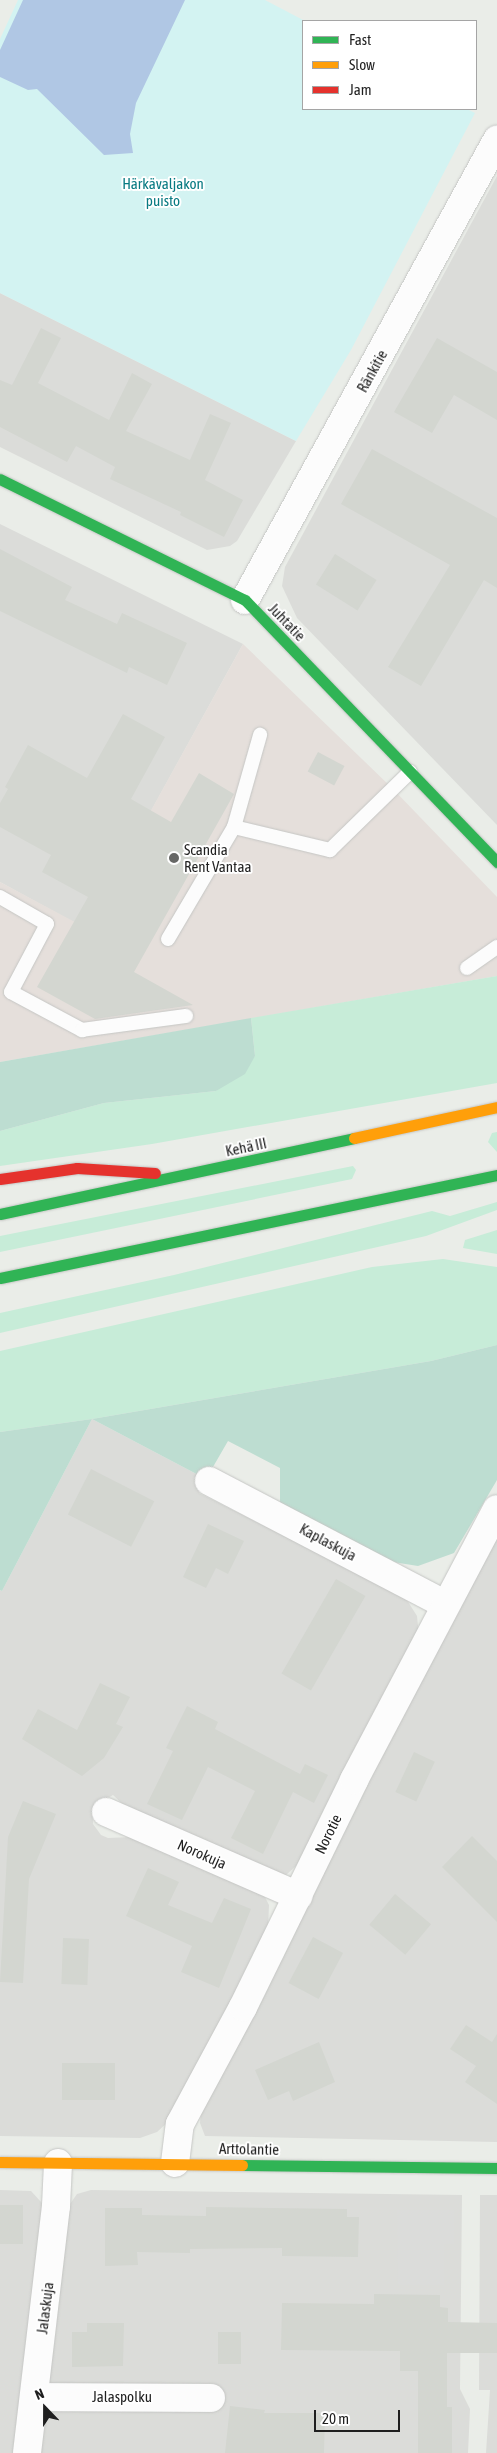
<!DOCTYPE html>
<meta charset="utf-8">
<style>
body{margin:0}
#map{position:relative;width:497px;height:2453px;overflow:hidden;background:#eaede8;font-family:"Asap Condensed",sans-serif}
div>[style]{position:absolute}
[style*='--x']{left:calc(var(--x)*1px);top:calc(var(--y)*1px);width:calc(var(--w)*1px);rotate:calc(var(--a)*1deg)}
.residential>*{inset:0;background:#dbdcd9}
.industrial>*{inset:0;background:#e5dfdb}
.grass>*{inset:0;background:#c7ecd8}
.forest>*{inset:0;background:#bdddd1}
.park>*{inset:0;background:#d3f3f2}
.pitch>*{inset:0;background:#b0c7e4}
.parking>*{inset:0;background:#dbdcda}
.building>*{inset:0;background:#d3d6d0;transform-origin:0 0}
.roads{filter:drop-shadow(0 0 1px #c5c6c4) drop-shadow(0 0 1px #c5c6c4)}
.lane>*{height:14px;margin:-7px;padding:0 7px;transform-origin:7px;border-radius:7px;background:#fcfcfc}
.street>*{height:28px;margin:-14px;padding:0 14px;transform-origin:14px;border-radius:14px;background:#fcfcfc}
.fast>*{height:11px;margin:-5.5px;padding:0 5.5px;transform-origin:5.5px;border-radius:5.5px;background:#30b455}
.slow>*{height:11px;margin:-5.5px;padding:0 5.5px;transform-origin:5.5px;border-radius:5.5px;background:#ff9f0a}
.jam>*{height:11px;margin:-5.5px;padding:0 5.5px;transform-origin:5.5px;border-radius:5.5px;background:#e5322d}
.dots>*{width:14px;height:14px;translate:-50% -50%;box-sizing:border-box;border:2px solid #fff;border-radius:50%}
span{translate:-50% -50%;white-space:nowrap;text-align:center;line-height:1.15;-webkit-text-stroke:4px #fff;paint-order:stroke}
.park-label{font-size:15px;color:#087a82}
.street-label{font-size:15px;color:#1f1f1f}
.poi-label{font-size:15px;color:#1f1f1f}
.left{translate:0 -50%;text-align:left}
.legend{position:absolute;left:302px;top:20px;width:175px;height:90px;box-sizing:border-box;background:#fff;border:1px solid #a5a5a5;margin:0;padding:6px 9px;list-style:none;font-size:15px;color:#1f1f1f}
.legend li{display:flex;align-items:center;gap:10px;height:25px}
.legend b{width:25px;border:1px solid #a5a5a5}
.north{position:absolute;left:20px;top:2383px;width:50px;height:50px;-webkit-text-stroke:4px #fff;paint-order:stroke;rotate:338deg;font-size:14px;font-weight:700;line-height:20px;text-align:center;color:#1f1f1f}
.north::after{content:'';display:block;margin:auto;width:18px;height:22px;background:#1f1f1f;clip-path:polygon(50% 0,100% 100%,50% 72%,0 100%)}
.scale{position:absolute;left:314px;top:2410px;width:86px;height:22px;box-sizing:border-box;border:2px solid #1f1f1f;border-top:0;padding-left:6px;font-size:15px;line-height:18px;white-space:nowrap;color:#1f1f1f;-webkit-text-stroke:4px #fff;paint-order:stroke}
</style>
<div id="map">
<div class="residential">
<div style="clip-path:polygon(497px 176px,497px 825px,297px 618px,282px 586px,285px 567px)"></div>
<div style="clip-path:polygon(0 293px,296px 441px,237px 541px,230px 546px,207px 550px,0 447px)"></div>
<div style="clip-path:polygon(0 524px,243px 644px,86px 929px,0 882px)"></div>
<div style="clip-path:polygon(92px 1419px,206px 1479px,199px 1493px,405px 1597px,417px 1616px,419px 1636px,298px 1864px,286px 1875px,269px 1874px,132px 1813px,113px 1795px,92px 1807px,93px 1824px,101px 1835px,108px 1838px,132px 1837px,262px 1891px,269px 1905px,268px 1928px,170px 2120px,157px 2132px,140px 2138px,0 2136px,0 1590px,2px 1591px)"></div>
<div style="clip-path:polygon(497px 1530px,497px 2142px,205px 2136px,200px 2123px,201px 2113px)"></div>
<div style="clip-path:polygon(0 2190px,31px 2191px,42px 2203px,14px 2453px,0 2453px)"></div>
<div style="clip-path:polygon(91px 2190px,462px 2195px,460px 2389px,470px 2409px,468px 2453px,40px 2453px,70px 2204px,77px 2194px)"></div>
<div style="clip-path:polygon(480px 2195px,497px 2195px,497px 2453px,486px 2453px,490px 2390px,479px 2390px)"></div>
</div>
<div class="industrial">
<div style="clip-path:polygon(243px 644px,392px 788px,497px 897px,497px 976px,0 1062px,0 882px,86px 928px)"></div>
</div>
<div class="grass">
<div style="clip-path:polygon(497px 976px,497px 1083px,152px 1144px,0 1166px,0 1131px,104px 1103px,216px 1091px,255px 1056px,251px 1018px)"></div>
<div style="clip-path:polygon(497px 1132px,497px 1152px,488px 1142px,492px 1133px)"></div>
<div style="clip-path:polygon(353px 1166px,356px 1170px,352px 1179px,0 1252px,0 1236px)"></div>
<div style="clip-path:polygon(497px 1202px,497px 1210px,426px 1236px,0 1333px,0 1313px,174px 1275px,432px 1211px,450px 1216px)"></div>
<div style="clip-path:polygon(497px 1230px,497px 1254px,463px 1248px,465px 1240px)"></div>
<div style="clip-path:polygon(443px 1259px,497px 1267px,497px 1345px,431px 1361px,92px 1419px,0 1432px,0 1351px,372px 1267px)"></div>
</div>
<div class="forest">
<div style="clip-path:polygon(251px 1018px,255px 1056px,245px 1074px,216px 1091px,104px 1103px,0 1131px,0 1062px)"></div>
<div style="clip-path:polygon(497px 1345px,497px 1480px,454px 1553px,418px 1566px,393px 1562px,280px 1505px,280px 1468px,228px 1441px,206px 1479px,92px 1419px,2px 1591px,0 1590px,0 1432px,92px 1419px,431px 1361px)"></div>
</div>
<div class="park">
<div style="clip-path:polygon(18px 0,265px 0,305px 21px,303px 109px,467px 109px,475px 113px,351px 350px,296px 441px,0 293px,0 39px)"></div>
</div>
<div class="pitch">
<div style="clip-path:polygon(23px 0,185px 0,136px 103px,130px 134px,133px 153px,104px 155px,37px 89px,28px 90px,0 77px,0 50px)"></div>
</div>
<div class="parking">
<div style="clip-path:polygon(397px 2210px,454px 2210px,454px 2244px,444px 2244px,444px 2285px,398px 2285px)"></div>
</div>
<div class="building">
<div style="clip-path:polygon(41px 328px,61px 338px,38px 383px,109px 420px,132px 373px,152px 384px,126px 431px,190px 460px,210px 414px,231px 423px,205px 480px,243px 500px,224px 537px,180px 515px,181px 512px,110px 479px,115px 467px,76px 446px,67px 462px,0 427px,0 380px,12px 385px)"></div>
<div style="clip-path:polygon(437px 338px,497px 372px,497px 420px,454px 395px,432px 433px,394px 412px)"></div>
<div style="clip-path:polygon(372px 449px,497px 518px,497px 588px,484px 580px,421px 686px,388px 667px,450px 565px,341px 504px)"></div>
<div style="clip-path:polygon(0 549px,72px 587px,65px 600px,117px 624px,122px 613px,187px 643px,167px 685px,129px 667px,127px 673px,0 611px)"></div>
<div style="left:335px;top:554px;width:49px;height:36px;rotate:32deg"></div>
<div style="clip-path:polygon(123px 714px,165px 737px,131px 799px,171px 822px,199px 773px,234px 794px,134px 972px,193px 1005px,95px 1019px,37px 987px,88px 897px,42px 872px,51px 855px,0 827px,0 803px,8px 789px,5px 787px,28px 745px,87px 778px)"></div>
<div style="left:318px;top:752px;width:30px;height:22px;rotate:28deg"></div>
<div style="left:91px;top:1469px;width:71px;height:51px;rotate:27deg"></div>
<div style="clip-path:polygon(208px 1524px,244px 1541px,228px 1574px,216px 1568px,206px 1588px,183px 1577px)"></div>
<div style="left:336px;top:1579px;width:34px;height:109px;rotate:30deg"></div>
<div style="clip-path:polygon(100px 1683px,130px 1697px,116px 1724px,123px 1727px,104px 1758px,82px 1776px,22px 1739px,38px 1709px,77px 1730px)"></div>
<div style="clip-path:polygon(187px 1706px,218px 1722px,215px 1729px,300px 1774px,305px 1764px,328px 1775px,314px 1803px,293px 1792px,263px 1854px,231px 1838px,255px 1791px,208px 1767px,182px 1820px,147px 1804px,173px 1751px,166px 1748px)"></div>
<div style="left:414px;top:1752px;width:23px;height:44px;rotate:25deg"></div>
<div style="clip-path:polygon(23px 1801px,56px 1814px,29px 1879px,23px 1983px,0 1982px,8px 1837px)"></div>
<div style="clip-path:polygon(472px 1836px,497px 1861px,497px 1922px,442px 1867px)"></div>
<div style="clip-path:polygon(148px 1868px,179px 1882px,168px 1905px,212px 1923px,224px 1898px,251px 1909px,219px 1988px,181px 1972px,192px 1946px,126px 1916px)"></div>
<div style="left:395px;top:1894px;width:47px;height:40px;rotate:40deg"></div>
<div style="left:313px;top:1937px;width:34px;height:52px;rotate:28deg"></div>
<div style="left:63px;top:1938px;width:26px;height:46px;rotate:2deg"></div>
<div style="clip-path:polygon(466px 2025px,492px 2042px,497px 2034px,497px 2104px,465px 2082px,476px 2066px,450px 2049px)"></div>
<div style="clip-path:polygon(319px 2042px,335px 2082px,293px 2101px,289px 2091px,268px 2100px,255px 2070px)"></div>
<div style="left:62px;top:2063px;width:53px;height:37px"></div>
<div style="left:0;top:2205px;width:23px;height:39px"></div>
<div style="clip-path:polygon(206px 2207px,347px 2209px,347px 2217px,359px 2217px,358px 2257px,282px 2256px,282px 2248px,190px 2249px,190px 2253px,137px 2252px,138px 2265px,105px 2266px,105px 2208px,142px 2208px,142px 2215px,206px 2216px)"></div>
<div style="clip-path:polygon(374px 2294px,440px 2295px,440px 2307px,448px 2308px,448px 2322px,497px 2323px,497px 2353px,447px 2353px,447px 2407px,452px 2407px,452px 2453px,418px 2453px,418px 2371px,400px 2371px,400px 2351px,281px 2350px,282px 2303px,374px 2304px)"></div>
<div style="clip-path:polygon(87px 2323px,124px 2323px,123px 2366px,72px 2367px,72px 2332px,87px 2332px)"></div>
<div style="left:241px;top:2332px;width:32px;height:23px;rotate:90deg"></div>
<div style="clip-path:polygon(230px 2406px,265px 2410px,264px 2413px,325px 2413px,324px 2453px,225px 2453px)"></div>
</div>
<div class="roads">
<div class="lane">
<div style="--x:234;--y:827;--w:96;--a:-74.2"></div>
<div style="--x:0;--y:897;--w:54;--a:29.9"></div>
<div style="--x:47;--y:924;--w:77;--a:117.9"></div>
<div style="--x:11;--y:992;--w:81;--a:28.2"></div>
<div style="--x:82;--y:1030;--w:105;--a:-7.7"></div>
<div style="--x:168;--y:939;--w:130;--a:-59.5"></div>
<div style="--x:234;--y:827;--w:99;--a:13.5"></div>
<div style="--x:330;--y:850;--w:112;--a:-44.3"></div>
<div style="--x:467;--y:968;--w:37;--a:-35"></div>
</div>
<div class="street">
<div style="--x:245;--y:600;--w:525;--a:-61.28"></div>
<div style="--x:209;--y:1481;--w:267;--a:27.6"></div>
<div style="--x:106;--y:1812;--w:210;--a:23.6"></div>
<div style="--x:175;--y:2163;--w:39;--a:-83"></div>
<div style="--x:180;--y:2124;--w:133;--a:-61.7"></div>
<div style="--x:243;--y:2007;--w:253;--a:-63.9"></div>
<div style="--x:354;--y:1780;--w:306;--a:-62.2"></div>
<div style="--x:34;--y:2397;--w:177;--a:0.3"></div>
<div style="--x:27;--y:2453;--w:249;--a:-83.3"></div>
<div style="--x:56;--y:2206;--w:43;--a:-87.3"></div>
</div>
<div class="fast">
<div style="--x:0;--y:479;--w:273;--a:26.3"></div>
<div style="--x:245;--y:600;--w:364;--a:46.1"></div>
<div style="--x:0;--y:1214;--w:362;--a:-12.1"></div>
<div style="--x:0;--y:1278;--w:508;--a:-11.71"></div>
<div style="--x:242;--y:2165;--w:255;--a:0.7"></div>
</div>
<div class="slow">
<div style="--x:354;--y:1138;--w:146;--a:-12.2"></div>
<div style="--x:0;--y:2162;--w:242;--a:0.7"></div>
</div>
<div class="jam">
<div style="--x:0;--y:1179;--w:78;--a:-8.1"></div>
<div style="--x:77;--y:1168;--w:78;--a:3.7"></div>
</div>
</div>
<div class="dots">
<div style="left:174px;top:858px;background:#666765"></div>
</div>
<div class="park-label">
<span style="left:163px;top:192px">Härkävaljakon<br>puisto</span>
</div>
<div class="street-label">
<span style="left:372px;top:371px;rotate:-61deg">Ränkitie</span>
<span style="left:287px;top:622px;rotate:46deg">Juhtatie</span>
<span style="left:246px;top:1147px;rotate:-12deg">Kehä III</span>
<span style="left:328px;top:1542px;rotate:28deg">Kaplaskuja</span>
<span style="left:328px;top:1834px;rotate:-64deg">Norotie</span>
<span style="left:202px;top:1854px;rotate:24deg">Norokuja</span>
<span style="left:249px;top:2149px;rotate:1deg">Arttolantie</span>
<span style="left:45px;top:2308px;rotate:-83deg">Jalaskuja</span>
<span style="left:122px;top:2397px">Jalaspolku</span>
</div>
<div class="poi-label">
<span class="left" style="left:184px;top:858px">Scandia<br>Rent Vantaa</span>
</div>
<ul class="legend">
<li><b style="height:6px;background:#30b455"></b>Fast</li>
<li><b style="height:6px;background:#ff9f0a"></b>Slow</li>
<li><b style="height:6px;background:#e5322d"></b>Jam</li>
</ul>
<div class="north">N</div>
<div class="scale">20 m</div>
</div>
